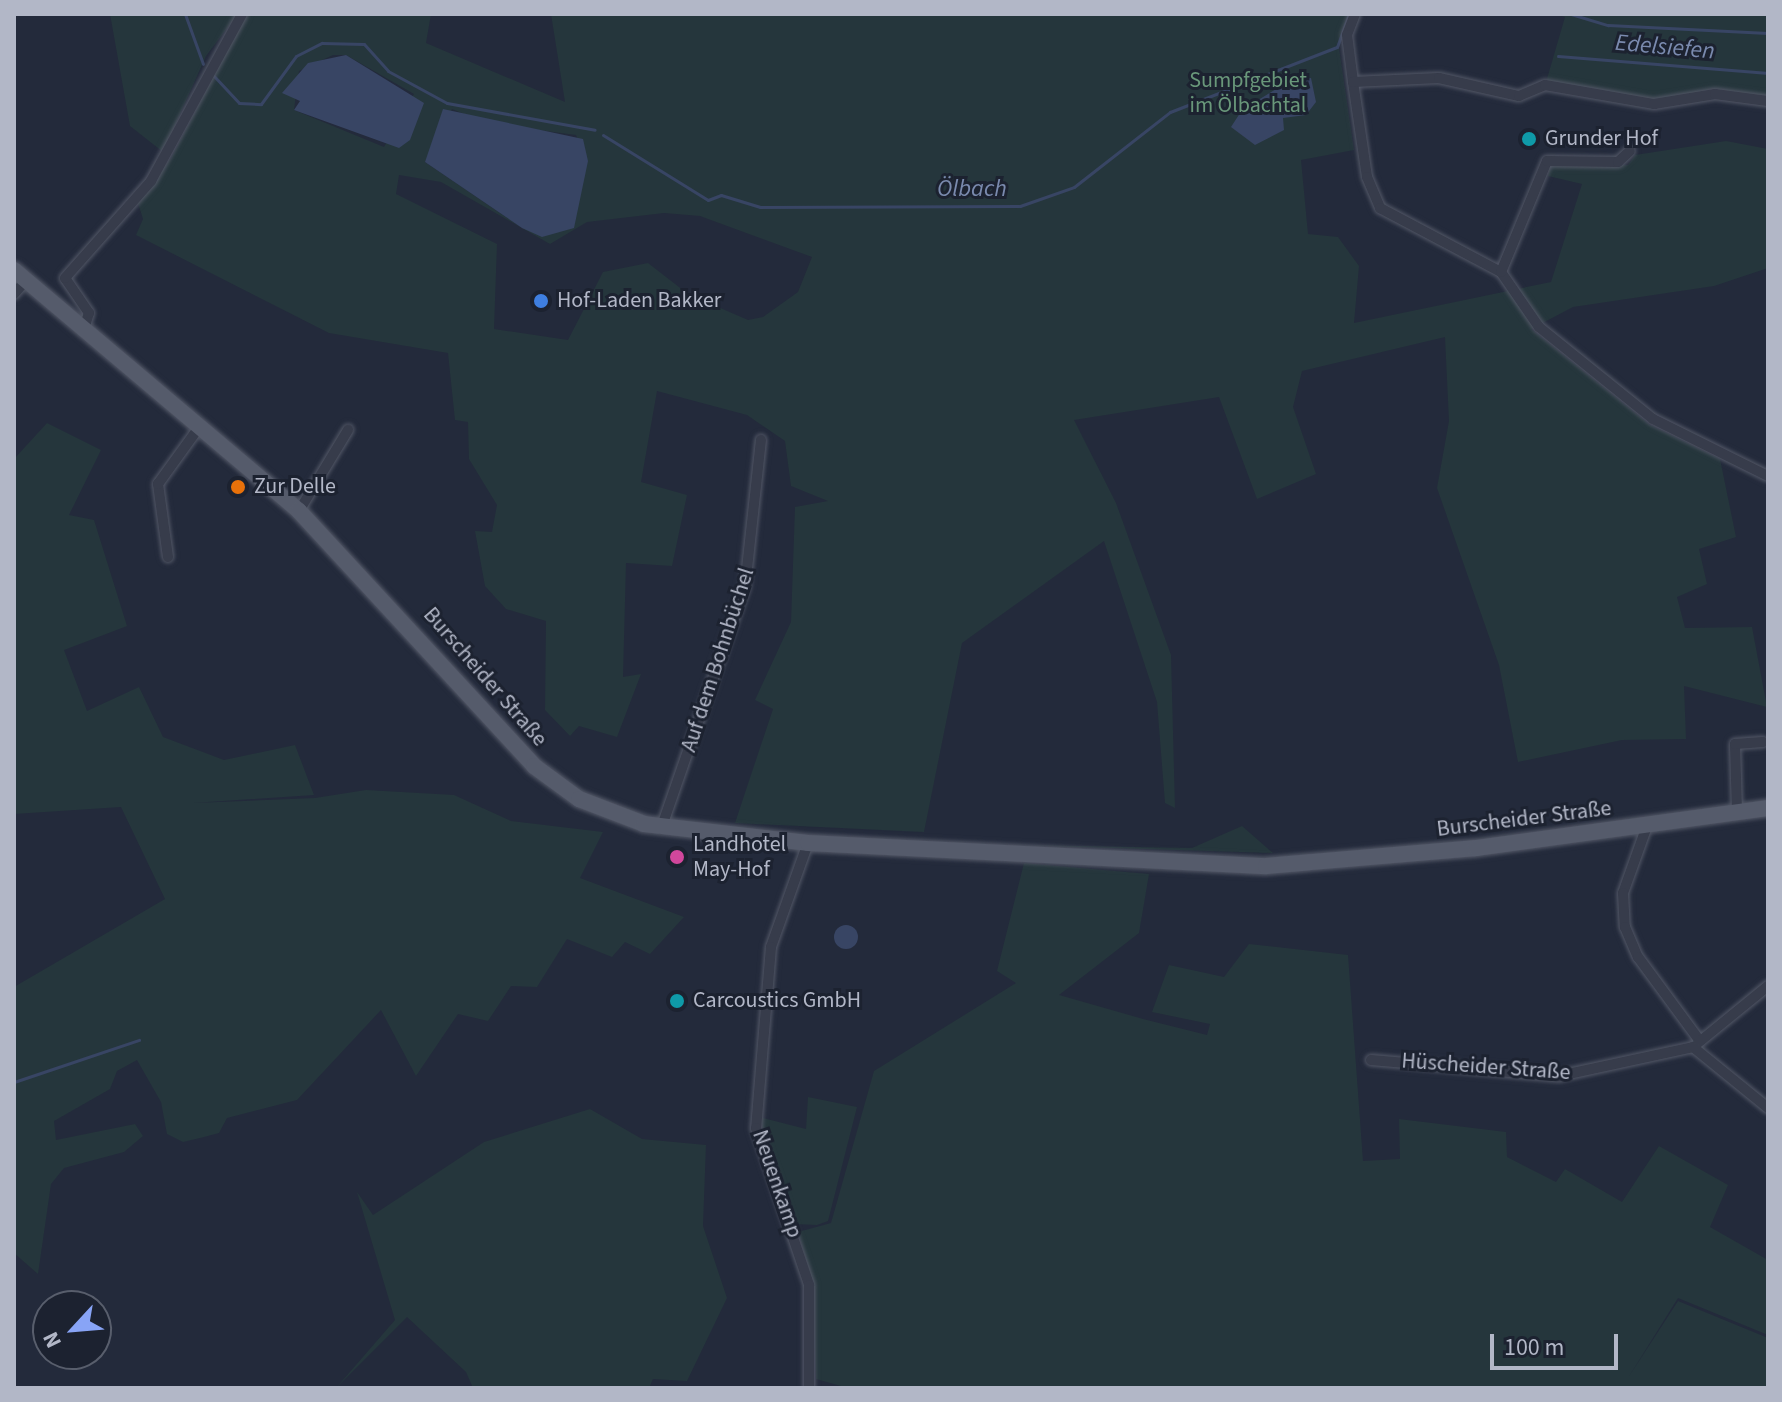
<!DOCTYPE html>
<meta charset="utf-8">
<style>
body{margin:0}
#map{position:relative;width:1782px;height:1402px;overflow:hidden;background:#232a3b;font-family:"Source Sans 3",sans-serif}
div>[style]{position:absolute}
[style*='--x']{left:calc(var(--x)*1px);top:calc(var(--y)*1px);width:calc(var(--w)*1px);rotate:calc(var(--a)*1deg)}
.green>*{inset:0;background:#25363c}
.water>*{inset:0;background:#384564}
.round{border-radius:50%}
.stream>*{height:3px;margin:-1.5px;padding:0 1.5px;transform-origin:1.5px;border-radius:1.5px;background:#384564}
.roads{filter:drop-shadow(0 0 2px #525766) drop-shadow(0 0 2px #525766)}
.street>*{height:10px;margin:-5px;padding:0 5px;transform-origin:5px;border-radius:5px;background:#373c4b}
.primary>*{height:16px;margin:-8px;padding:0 8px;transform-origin:8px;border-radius:8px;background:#555b6b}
.dots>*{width:22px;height:22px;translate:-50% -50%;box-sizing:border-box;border:4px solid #1c2230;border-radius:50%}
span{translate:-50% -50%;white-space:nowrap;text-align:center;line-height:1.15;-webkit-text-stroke:6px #1c2230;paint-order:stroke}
.park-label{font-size:22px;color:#69977a}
.poi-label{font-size:22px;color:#b2b7c7}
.left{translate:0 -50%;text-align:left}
.street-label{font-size:22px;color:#b2b7c7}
.water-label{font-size:24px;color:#7a8aae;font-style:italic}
.frame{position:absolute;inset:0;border:16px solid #b2b7c7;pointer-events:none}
.north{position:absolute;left:32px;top:1290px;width:80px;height:80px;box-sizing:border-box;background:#1c2230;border:2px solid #585e6c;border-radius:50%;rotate:244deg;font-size:22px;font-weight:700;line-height:32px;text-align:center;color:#b2b7c7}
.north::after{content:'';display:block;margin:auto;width:28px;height:36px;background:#88a4f6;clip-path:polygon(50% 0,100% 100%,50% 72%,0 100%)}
.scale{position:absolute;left:1490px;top:1334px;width:128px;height:36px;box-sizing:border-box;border:4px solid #b2b7c7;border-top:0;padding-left:10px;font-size:24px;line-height:28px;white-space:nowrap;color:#b2b7c7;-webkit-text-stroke:6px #1c2230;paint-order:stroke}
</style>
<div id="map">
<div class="green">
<div style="clip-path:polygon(110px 14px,238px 14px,206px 56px,163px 152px,130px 126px)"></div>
<div style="clip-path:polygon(evenodd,246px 14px,431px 14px,426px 43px,565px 102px,551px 14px,1349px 14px,1339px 48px,1354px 150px,1301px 160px,1308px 234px,1338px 237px,1359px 266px,1354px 323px,1551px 282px,1582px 184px,1548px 176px,1550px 165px,1628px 165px,1635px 155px,1726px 141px,1768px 149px,1768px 268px,1714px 286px,1573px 307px,1531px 329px,1650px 425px,1720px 459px,1736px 537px,1699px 549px,1707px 584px,1677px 597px,1685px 628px,1752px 627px,1767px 707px,1684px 686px,1686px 739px,1622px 740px,1518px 762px,1499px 665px,1437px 488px,1449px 421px,1445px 337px,1302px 371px,1293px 407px,1316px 474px,1257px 499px,1219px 397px,1074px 420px,1116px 503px,1171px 655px,1175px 808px,1165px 803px,1157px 702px,1104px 541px,962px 643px,924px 832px,735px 823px,773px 709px,755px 700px,791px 622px,795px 507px,828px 501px,791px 486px,785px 441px,747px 415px,657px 391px,641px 482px,687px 495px,672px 566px,626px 563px,623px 677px,641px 674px,617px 737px,579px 726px,570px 736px,545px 710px,546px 621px,506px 609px,485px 586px,475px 531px,492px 532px,497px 505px,469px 459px,468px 422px,455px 420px,448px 353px,329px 333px,136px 235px,143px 219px,138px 203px,171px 158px,246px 14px,333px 55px,346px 55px,414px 94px,384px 147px,294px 110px,299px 71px,333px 55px,246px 14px,452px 109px,486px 123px,576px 135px,588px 161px,522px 228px,425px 162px,452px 109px,246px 14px,399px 175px,441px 182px,550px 244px,587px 222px,664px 213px,700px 216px,812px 257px,798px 292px,763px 317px,748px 320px,688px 294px,648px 263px,603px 272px,568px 340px,494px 329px,497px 244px,396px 194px,399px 175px)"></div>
<div style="clip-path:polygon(1555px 14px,1768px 14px,1768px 104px,1718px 97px,1662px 107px,1544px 89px,1565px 17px)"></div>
<div style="clip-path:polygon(47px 423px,101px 450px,69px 515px,94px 520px,127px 626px,64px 650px,87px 711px,139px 687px,163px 737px,224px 760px,295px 745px,314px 795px,193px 803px,315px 798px,366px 790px,454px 795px,511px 821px,603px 832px,580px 878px,684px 917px,650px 954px,625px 942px,612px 957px,567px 939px,537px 987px,511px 986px,488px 1021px,458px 1014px,416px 1076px,381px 1010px,297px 1100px,227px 1118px,219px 1133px,204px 1137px,183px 1142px,167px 1134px,161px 1102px,137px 1060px,117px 1071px,110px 1089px,54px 1121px,56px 1140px,135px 1124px,143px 1136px,124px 1152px,64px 1168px,51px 1184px,38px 1274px,14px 1253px,14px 987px,165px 899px,121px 807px,14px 814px,14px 459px)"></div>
<div style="clip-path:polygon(1242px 826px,1273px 853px,1013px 845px,1192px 848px)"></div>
<div style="clip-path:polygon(1024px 863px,1149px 874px,1139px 933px,1059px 995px,1143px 1019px,1207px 1035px,1210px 1024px,1152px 1012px,1169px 965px,1224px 977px,1249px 944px,1348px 955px,1363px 1161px,1400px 1159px,1399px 1119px,1506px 1132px,1507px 1157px,1556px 1182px,1565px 1169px,1622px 1202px,1659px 1146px,1728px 1185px,1710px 1227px,1768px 1260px,1768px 1335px,1678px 1298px,1628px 1378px,1678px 1301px,1768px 1338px,1768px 1388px,848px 1388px,816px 1379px,811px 1276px,798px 1232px,831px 1223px,874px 1071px,1016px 983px,997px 971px)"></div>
<div style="clip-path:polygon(808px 1097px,857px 1107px,828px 1221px,817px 1225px,796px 1224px,759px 1117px,806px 1129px)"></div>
<div style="clip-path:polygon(590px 1109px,642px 1139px,706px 1145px,703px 1226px,727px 1298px,687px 1381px,653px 1379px,649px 1388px,473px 1388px,466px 1372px,407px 1317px,336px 1388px,395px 1320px,357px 1192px,373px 1215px,484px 1142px)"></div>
</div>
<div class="water">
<div style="clip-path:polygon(346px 55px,424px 103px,410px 140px,399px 148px,294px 110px,300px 101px,282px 93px,308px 63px)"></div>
<div style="clip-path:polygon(1311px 78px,1316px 102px,1306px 115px,1283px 118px,1284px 130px,1255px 145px,1231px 127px,1242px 110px,1289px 81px)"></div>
<div style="clip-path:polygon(443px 109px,583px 139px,588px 161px,574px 228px,542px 237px,522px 228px,425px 162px)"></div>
<div class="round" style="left:834px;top:925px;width:24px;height:24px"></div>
</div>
<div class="stream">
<div style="--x:185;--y:14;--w:53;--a:70.2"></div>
<div style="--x:1571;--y:14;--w:39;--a:17"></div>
<div style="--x:1608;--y:25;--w:160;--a:2.9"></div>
<div style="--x:1558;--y:56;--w:211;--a:4.6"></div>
<div style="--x:213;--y:75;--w:38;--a:47"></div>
<div style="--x:239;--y:103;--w:22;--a:3"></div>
<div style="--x:261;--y:104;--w:59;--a:-53.9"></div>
<div style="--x:296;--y:56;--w:29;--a:-27"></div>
<div style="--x:322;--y:43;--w:42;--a:1.4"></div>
<div style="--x:364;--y:44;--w:36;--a:48"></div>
<div style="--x:388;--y:71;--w:67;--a:28.5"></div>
<div style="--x:447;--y:103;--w:150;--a:10.3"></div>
<div style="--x:603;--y:135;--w:123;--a:31.8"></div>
<div style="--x:708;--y:200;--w:14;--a:-21"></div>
<div style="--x:721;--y:195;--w:41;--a:17.1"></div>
<div style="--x:760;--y:207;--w:260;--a:-0.2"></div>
<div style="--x:1020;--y:206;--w:57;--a:-19.4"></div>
<div style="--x:1074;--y:187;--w:122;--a:-38"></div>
<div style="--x:1170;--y:112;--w:179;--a:-21.3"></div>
<div style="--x:1337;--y:47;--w:35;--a:-70"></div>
<div style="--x:14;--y:1082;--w:132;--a:-18.6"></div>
</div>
<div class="roads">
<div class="street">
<div style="--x:1355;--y:14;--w:22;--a:111"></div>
<div style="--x:1347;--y:35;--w:47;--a:82.7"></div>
<div style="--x:1353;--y:82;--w:96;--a:81.6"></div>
<div style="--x:1367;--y:177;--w:34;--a:67"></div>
<div style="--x:1380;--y:208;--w:137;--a:27.9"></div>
<div style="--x:1501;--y:272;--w:67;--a:55.4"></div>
<div style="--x:1539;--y:327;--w:146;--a:38.9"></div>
<div style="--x:1653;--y:419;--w:128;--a:26.4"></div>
<div style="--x:1353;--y:82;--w:86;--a:-2.7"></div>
<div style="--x:1439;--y:78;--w:82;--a:12.7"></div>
<div style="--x:1519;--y:96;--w:28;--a:-23"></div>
<div style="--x:1545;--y:85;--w:111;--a:9.9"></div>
<div style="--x:1654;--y:104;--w:62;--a:-9.3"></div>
<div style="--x:1715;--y:94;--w:53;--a:7.5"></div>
<div style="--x:1501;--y:272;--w:120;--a:-67.5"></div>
<div style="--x:1547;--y:161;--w:71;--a:0.8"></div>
<div style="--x:1618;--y:162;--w:16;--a:-43"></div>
<div style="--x:14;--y:294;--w:18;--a:-49"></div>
<div style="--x:84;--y:329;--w:17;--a:-73"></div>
<div style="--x:89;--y:313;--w:42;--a:-124.4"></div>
<div style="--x:65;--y:278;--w:130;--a:-48.4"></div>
<div style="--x:151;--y:181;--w:190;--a:-61.4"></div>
<div style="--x:299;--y:511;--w:95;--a:-58.8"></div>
<div style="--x:168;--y:557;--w:74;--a:-97.8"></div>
<div style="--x:158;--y:484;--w:72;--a:-54.1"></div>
<div style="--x:1737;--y:812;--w:68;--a:-91.7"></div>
<div style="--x:1735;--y:744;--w:28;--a:-4"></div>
<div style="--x:1647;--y:826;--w:71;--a:109.7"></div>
<div style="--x:1623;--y:893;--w:34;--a:87"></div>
<div style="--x:1625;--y:927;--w:33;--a:67"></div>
<div style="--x:1638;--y:957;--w:104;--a:53.6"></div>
<div style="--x:661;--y:829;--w:256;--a:-70.9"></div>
<div style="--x:745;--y:587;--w:148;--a:-83.8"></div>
<div style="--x:808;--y:843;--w:110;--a:109.6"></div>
<div style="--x:771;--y:947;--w:182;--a:94.7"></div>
<div style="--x:756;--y:1128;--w:166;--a:71.3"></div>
<div style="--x:809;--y:1285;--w:103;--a:90"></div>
<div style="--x:1698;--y:1043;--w:90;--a:-39.2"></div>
<div style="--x:1371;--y:1060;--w:189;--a:4.9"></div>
<div style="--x:1559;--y:1076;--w:137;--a:-12.2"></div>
<div style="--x:1693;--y:1047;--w:97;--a:39.1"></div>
</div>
<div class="primary">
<div style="--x:14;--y:270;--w:373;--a:40.2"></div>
<div style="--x:299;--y:511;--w:347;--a:47.3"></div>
<div style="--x:534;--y:766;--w:56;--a:36.3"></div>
<div style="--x:579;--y:799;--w:70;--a:21"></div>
<div style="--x:644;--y:824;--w:165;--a:6.6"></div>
<div style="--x:808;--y:843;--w:459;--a:2.9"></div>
<div style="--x:1266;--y:866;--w:211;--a:-4.9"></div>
<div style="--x:1476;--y:848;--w:295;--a:-7.8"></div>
</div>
</div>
<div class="dots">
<div style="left:1529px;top:139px;background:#0f9aa8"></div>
<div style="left:541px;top:301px;background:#3f7fe0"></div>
<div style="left:238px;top:487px;background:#e8710a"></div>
<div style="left:677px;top:857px;background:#d1479c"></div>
<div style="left:677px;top:1001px;background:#0f9aa8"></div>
</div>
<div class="park-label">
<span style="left:1248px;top:93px">Sumpfgebiet<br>im Ölbachtal</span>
</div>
<div class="poi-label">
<span class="left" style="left:1545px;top:139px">Grunder Hof</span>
<span class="left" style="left:557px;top:301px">Hof-Laden Bakker</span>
<span class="left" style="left:254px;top:487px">Zur Delle</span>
<span class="left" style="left:693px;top:857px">Landhotel<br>May-Hof</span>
<span class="left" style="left:693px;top:1001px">Carcoustics GmbH</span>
</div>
<div class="street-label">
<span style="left:718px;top:660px;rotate:-72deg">Auf dem Bohnbüchel</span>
<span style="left:485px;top:677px;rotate:49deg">Burscheider Straße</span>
<span style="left:1524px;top:819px;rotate:-7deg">Burscheider Straße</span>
<span style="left:1486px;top:1067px;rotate:4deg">Hüscheider Straße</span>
<span style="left:777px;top:1184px;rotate:71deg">Neuenkamp</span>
</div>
<div class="water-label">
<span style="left:1665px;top:47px;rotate:5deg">Edelsiefen</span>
<span style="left:972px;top:189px">Ölbach</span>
</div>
<div class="frame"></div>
<div class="north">N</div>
<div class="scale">100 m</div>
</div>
